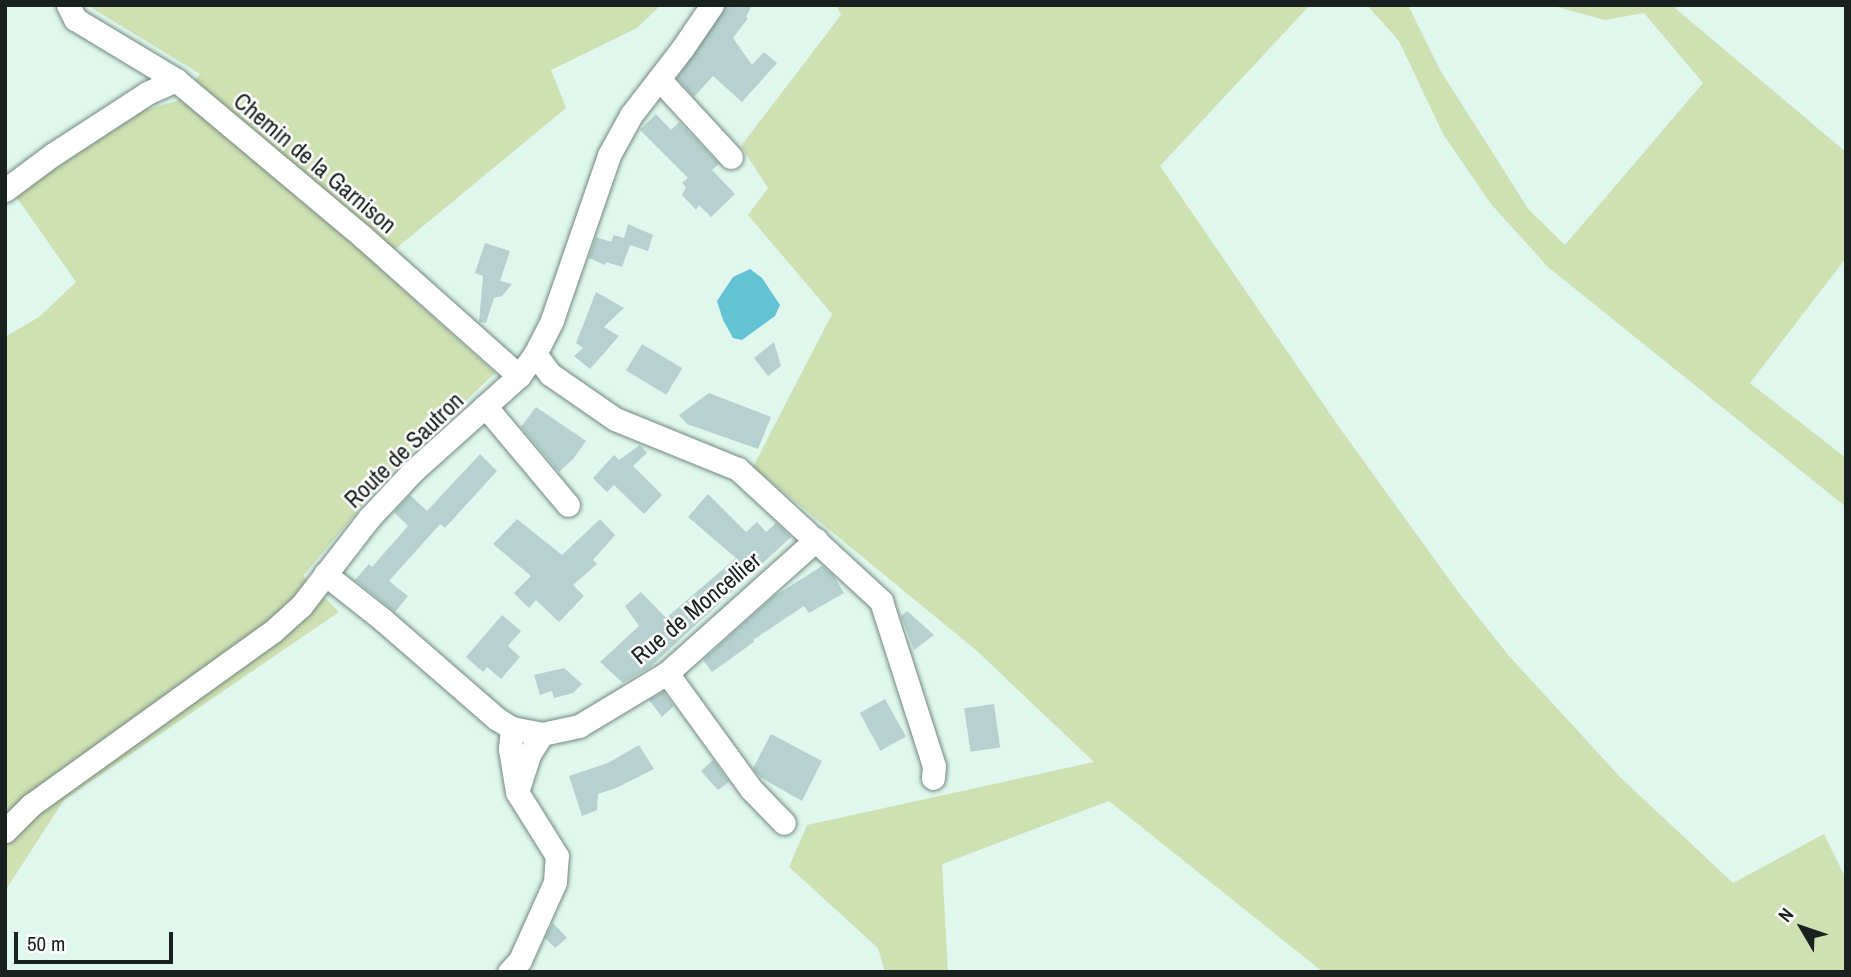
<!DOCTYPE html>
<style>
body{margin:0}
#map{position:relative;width:1851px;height:977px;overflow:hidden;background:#dff7ed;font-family:"Archivo Narrow",sans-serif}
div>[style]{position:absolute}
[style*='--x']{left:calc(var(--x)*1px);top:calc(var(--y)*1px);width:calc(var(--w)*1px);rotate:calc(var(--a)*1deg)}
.green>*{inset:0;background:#cfe0b3}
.water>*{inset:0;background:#64c2d5}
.building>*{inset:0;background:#b6d1cf;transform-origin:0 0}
.roads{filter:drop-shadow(0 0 2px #72887f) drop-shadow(0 0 2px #72887f)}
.minor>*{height:23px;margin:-11.5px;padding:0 11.5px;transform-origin:11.5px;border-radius:11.5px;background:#fff}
span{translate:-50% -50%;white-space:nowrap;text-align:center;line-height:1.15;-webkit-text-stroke:5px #fff;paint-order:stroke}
.street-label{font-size:24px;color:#18211d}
.frame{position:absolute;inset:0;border:7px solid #18211d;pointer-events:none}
.north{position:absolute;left:1767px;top:893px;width:70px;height:70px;-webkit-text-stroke:5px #fff;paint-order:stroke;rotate:309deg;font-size:19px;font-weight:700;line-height:28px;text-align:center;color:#18211d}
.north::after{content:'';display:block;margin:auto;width:24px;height:32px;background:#18211d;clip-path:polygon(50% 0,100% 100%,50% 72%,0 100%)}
.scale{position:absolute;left:14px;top:932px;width:159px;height:32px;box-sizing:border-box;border:4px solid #18211d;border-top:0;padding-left:9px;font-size:21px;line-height:24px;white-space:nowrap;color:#18211d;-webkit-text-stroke:5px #fff;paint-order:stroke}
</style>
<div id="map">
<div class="green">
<div style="clip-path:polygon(87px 5px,661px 5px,637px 28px,551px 70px,566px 108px,376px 265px,495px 373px,390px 473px,303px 576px,339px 612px,64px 800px,5px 891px,5px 337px,39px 317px,76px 282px,15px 195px,144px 110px,177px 101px,200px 74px)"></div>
<div style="clip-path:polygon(836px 5px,1310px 5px,1160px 166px,1339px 427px,1459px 593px,1509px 656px,1621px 778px,1733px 883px,1824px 834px,1846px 879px,1846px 972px,1323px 972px,1109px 801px,942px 864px,948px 972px,885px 972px,878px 948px,789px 867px,807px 825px,1094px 762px,977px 651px,753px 467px,832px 314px,748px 215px,768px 188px,741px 146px,841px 15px)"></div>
<div style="clip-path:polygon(1367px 5px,1408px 5px,1440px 70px,1529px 210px,1565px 245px,1703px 83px,1644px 13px,1605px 20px,1550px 5px,1684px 5px,1675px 8px,1846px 152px,1846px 258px,1750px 383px,1846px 458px,1846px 507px,1548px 267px,1491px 204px,1443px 134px,1399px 41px)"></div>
</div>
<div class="water">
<div style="clip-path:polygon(750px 269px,762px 278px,780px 305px,775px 316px,742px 340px,733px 338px,723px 320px,717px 301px,733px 277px)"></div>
</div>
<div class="building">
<div style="clip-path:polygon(727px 5px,752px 5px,746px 17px,748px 18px,733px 38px,752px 65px,764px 52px,777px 63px,742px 102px,713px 76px,694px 97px,677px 78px)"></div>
<div style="clip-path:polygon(656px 114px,671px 130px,679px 122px,719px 164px,712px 170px,735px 194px,711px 217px,699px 205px,696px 210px,682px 195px,686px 187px,682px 183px,688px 178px,640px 130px)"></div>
<div style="clip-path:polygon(628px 224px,653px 235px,648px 251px,630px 245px,622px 267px,606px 262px,605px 265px,589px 258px,596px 237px,611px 242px,614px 235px,624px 238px)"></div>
<div style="clip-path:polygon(485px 243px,510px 251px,500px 281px,512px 284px,502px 296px,494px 298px,486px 323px,479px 322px,483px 276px,475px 273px)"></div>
<div style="clip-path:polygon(596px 292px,624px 308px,604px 327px,619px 336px,590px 369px,574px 356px,583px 348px,576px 343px)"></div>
<div style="clip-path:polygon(774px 342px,781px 366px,768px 376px,754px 358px)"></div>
<div style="left:642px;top:344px;width:47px;height:31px;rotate:31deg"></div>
<div style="clip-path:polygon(709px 393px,771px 417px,758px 449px,687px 424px,679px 415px)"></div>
<div style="clip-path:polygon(536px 407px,586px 441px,573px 459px,559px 472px,521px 427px)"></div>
<div style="clip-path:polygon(640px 445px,647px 453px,633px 466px,662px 495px,644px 514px,614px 485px,607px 492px,593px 478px,614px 455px,619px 460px)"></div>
<div style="clip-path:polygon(480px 454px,497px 471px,445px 528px,440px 524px,389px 581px,408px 596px,395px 612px,355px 580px,369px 564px,372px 567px,408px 526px,394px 512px,410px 495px,427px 511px)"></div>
<div style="clip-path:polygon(708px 494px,746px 532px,757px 522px,766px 532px,776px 523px,791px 537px,649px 668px,623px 683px,600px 662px,639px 626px,625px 606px,641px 592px,666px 618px,736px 558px,688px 517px)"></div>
<div style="clip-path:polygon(517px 519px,562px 555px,600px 519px,615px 535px,593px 560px,597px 564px,573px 585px,584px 596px,559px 622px,536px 600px,529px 608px,514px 593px,531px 576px,493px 544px)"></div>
<div style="clip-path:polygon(822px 566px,834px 576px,844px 593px,809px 613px,804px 606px,753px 640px,754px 642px,712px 672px,703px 660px,773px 597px)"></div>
<div style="clip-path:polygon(907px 611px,934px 635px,914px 650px,901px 616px)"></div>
<div style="clip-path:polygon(502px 615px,521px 631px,508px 646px,520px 657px,501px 679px,487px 667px,483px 672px,466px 657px)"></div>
<div style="clip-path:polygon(564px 668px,582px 684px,573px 693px,554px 698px,552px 691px,540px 695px,534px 675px)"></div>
<div style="clip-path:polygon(663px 692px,674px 706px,662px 717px,649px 700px)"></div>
<div style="left:885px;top:699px;width:43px;height:29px;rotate:61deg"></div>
<div style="left:994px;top:704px;width:44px;height:30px;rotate:82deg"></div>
<div style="clip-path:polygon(771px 734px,822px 761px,802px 801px,760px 777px,753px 768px)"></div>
<div style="clip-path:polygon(639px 745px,654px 769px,616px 788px,598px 794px,597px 810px,582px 816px,569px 776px,608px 763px)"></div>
<div style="clip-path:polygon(713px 760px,729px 782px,718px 790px,701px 771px)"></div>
<div style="clip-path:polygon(553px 923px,567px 938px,555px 948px,545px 938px)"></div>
</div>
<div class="roads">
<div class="minor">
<div style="--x:68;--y:5;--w:16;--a:63"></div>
<div style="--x:75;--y:19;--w:118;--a:31.1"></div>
<div style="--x:176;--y:80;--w:244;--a:40"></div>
<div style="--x:363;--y:237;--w:209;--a:41.7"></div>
<div style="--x:659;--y:79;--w:106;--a:47.3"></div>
<div style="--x:5;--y:190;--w:59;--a:-36.7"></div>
<div style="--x:52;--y:155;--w:113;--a:-33.1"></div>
<div style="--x:147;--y:93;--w:32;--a:-24"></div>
<div style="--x:535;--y:354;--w:25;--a:53"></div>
<div style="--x:550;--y:374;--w:79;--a:34.7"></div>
<div style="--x:615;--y:419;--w:133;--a:22.1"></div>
<div style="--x:738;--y:469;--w:195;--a:42.7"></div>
<div style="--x:881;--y:601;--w:173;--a:72.2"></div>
<div style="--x:934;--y:766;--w:12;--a:95"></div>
<div style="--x:485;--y:406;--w:129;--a:50"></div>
<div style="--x:325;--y:574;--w:73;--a:38.3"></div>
<div style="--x:382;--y:619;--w:152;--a:41"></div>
<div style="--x:497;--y:719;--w:17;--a:31"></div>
<div style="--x:512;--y:728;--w:31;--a:11"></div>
<div style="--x:542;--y:734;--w:38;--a:-12"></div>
<div style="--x:579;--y:726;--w:103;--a:-31.1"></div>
<div style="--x:667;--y:673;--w:200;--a:-41.8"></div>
<div style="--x:667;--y:673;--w:143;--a:54.1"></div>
<div style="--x:751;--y:789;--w:47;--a:45.9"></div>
<div style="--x:518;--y:789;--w:38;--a:-72"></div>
<div style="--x:530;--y:753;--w:22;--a:-58"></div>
<div style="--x:5;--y:831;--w:37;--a:-45"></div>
<div style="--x:31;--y:805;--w:297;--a:-35.7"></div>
<div style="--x:272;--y:632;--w:39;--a:-42"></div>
<div style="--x:301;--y:606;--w:111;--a:-52.3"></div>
<div style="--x:369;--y:518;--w:64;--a:-46.9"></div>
<div style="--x:413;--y:471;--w:142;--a:-41.9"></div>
<div style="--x:519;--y:376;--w:27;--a:-54"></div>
<div style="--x:535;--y:354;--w:38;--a:-63"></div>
<div style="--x:552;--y:320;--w:175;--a:-70.9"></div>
<div style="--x:609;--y:155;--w:46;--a:-61.2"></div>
<div style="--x:631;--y:115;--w:83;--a:-52.3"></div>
<div style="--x:682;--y:49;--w:53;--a:-55.7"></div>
<div style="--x:509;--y:972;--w:16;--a:-47"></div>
<div style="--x:520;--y:960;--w:85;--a:-65.8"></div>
<div style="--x:555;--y:882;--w:26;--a:-86"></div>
<div style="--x:557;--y:856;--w:75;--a:-122"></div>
<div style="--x:517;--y:792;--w:44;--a:-99.2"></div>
<div style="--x:510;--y:749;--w:21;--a:-85"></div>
</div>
</div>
<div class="street-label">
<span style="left:315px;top:163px;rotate:40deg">Chemin de la Garnison</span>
<span style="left:404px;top:450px;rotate:-44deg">Route de Sautron</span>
<span style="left:696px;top:608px;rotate:-40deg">Rue de Moncellier</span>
</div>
<div class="frame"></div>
<div class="north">N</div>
<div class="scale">50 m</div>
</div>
